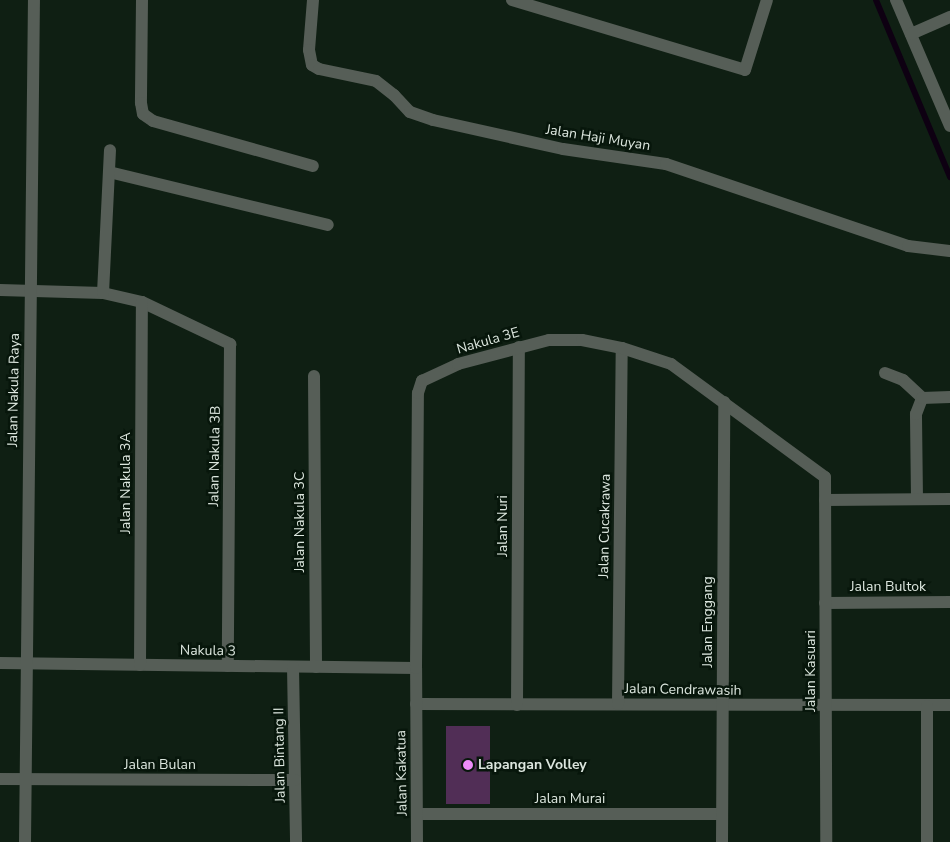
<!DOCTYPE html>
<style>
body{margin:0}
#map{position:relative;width:950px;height:842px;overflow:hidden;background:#0f1f13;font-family:"Nunito Sans",sans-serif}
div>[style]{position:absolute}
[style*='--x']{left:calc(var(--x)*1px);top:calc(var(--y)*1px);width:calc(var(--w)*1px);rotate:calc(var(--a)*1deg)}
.green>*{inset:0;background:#512e56;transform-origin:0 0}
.stream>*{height:6px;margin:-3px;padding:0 3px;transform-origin:3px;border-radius:3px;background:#0e0012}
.street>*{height:12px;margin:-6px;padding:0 6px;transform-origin:6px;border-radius:6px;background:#565e57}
.dots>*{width:14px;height:14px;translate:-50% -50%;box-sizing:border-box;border:2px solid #07160b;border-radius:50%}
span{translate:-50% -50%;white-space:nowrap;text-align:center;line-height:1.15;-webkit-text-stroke:5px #07160b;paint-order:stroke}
.street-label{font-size:14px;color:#dce6de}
.poi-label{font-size:14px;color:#dce6de;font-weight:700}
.left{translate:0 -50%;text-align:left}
</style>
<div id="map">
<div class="green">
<div style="left:446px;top:726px;width:44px;height:78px"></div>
</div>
<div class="stream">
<div style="--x:876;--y:0;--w:192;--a:67.3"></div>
</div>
<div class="street">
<div style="--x:142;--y:0;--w:103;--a:90.6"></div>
<div style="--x:141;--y:103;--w:11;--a:80"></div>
<div style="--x:143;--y:114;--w:12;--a:35"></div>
<div style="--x:153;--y:121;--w:166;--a:15.7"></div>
<div style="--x:313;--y:0;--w:50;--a:94.6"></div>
<div style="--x:309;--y:50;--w:15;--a:79"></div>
<div style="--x:312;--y:65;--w:8;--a:30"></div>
<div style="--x:319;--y:69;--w:58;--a:11.9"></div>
<div style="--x:376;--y:81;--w:23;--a:38"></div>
<div style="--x:394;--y:95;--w:23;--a:47"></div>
<div style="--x:410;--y:112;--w:24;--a:19"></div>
<div style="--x:433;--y:120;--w:133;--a:12.6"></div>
<div style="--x:563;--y:149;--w:104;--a:8.3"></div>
<div style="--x:666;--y:164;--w:256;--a:18.7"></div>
<div style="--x:908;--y:246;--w:42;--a:6.8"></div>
<div style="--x:512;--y:0;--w:243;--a:16.7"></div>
<div style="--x:745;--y:70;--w:73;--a:-72.6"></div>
<div style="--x:896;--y:0;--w:137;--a:66.8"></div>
<div style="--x:911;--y:34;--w:43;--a:-23.6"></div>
<div style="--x:109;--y:172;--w:225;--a:13.6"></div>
<div style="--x:0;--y:290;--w:103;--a:1.7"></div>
<div style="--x:103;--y:293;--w:40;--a:13"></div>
<div style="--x:142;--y:302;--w:98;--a:25.5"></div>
<div style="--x:230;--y:344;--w:322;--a:90.4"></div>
<div style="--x:103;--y:293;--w:143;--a:-87.2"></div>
<div style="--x:885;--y:373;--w:19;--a:21"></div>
<div style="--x:903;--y:380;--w:26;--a:43"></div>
<div style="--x:314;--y:376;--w:291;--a:89.6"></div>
<div style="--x:917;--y:499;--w:85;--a:-90.7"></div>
<div style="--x:916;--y:414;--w:17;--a:-69"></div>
<div style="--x:922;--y:398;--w:28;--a:-2"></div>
<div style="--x:825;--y:500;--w:125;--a:-0.5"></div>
<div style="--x:825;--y:603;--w:125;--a:-0.5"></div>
<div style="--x:0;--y:663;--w:416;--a:0.7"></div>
<div style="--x:140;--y:665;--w:363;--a:-89.7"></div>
<div style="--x:293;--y:667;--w:175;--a:89"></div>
<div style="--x:416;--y:704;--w:534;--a:0.11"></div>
<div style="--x:618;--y:704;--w:356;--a:-89.4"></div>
<div style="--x:517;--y:705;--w:358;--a:-89.7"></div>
<div style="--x:927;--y:706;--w:136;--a:90"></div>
<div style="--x:0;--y:779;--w:295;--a:0.2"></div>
<div style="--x:417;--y:814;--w:305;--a:0"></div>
<div style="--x:25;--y:842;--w:842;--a:-89.39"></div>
<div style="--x:417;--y:842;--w:174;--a:-90.3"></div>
<div style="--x:416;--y:668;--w:275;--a:-89.6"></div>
<div style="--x:418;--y:393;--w:13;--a:-72"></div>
<div style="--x:422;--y:381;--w:40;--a:-25"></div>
<div style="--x:458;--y:364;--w:94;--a:-14.8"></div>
<div style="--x:549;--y:340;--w:33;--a:0"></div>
<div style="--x:582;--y:340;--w:41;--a:11.3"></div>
<div style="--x:622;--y:348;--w:52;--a:18.1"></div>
<div style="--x:671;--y:364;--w:191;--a:36.3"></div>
<div style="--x:825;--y:477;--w:365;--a:89.8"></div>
<div style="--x:722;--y:842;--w:440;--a:-89.7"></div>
</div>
<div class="dots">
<div style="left:468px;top:765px;background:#ed8cf9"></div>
</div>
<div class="street-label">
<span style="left:598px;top:138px;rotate:9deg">Jalan Haji Muyan</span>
<span style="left:488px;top:341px;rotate:-16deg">Nakula 3E</span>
<span style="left:14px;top:390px;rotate:-89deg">Jalan Nakula Raya</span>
<span style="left:215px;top:456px;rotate:-89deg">Jalan Nakula 3B</span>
<span style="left:126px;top:483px;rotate:-90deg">Jalan Nakula 3A</span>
<span style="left:300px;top:522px;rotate:-90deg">Jalan Nakula 3C</span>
<span style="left:503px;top:526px;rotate:-90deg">Jalan Nuri</span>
<span style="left:605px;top:526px;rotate:-89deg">Jalan Cucakrawa</span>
<span style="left:888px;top:587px">Jalan Bultok</span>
<span style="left:708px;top:622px;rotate:-90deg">Jalan Enggang</span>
<span style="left:208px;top:651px;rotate:1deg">Nakula 3</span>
<span style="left:811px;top:671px;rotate:-90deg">Jalan Kasuari</span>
<span style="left:683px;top:690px;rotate:1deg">Jalan Cendrawasih</span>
<span style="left:280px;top:755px;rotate:-91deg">Jalan Bintang II</span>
<span style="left:160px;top:765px">Jalan Bulan</span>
<span style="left:402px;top:773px;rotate:-91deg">Jalan Kakatua</span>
<span style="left:570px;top:799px">Jalan Murai</span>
</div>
<div class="poi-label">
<span class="left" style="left:478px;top:765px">Lapangan Volley</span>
</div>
</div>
